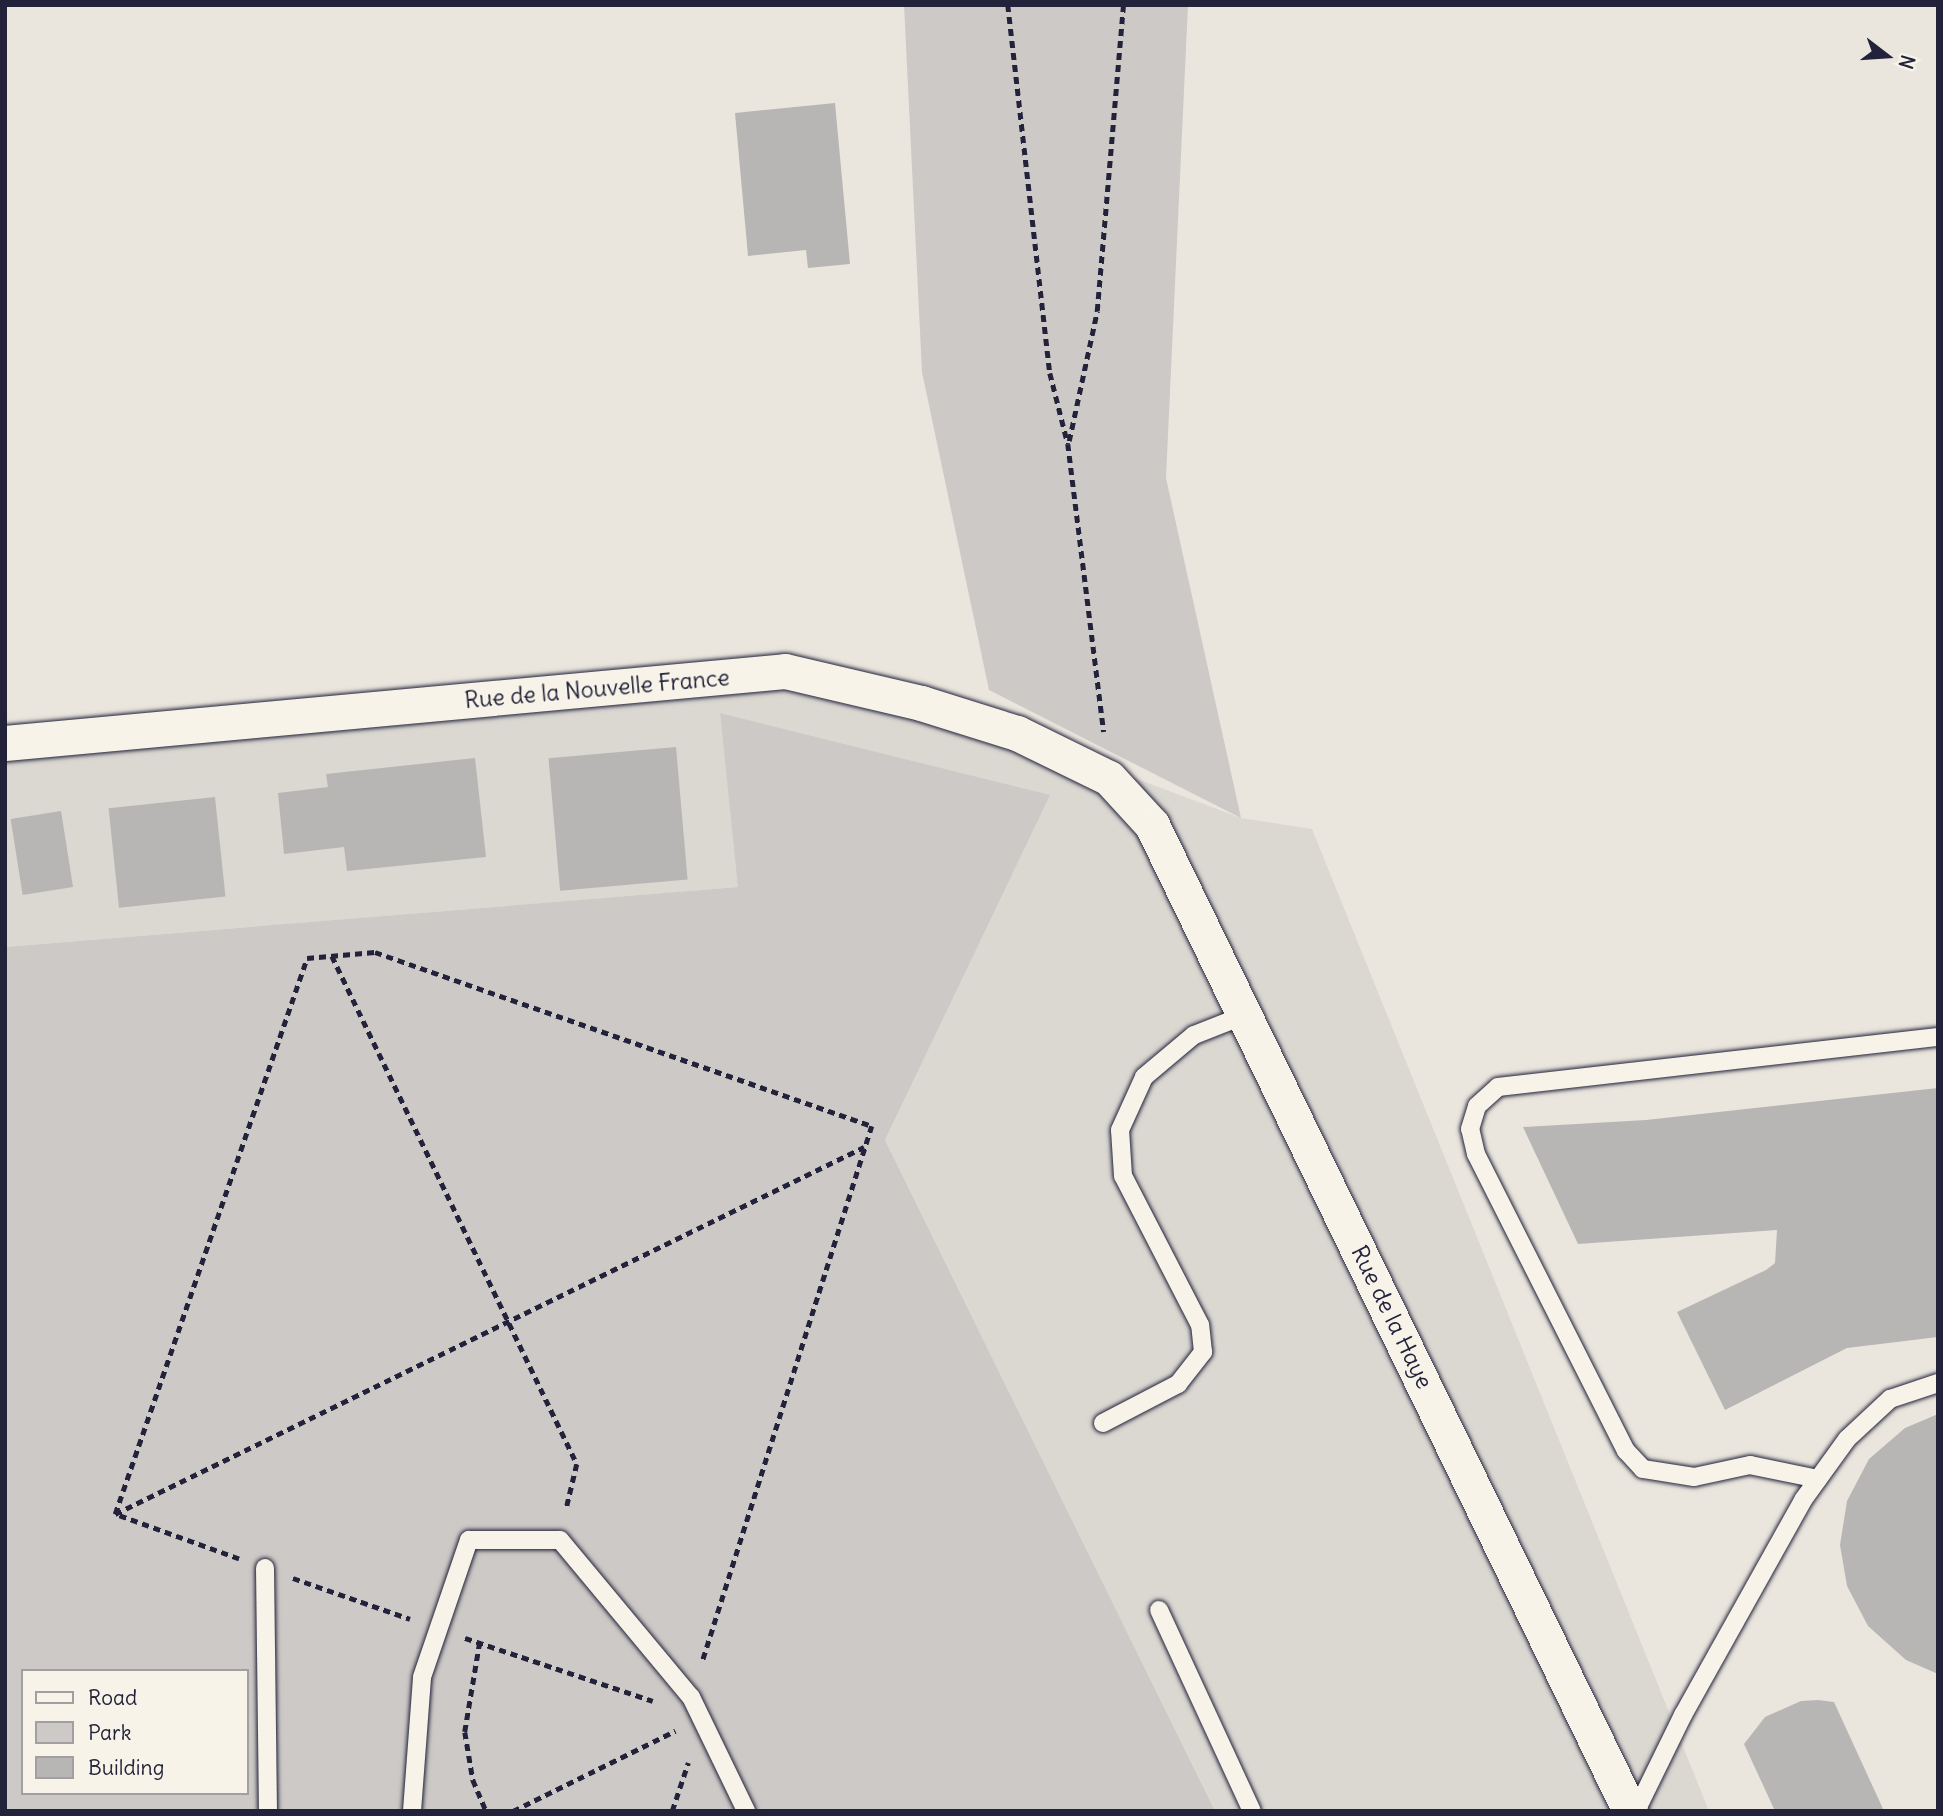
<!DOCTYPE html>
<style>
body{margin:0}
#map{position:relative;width:1943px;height:1816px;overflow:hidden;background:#eae6de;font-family:Delius,sans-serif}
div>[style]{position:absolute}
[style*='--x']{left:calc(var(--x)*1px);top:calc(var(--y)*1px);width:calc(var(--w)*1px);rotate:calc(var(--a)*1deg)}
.built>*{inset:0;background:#dbd8d2}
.green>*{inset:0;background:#cdc9c6}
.building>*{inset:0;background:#b8b6b5;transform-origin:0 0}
.path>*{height:4.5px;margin-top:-2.25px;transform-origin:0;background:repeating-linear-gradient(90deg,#22223b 0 7px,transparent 0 12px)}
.roads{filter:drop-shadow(0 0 2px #22223b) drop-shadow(0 0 2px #22223b)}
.lane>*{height:18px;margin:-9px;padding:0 9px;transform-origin:9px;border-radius:9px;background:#f7f3e8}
.street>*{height:35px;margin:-17.5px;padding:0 17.5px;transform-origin:17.5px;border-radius:17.5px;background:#f7f3e8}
span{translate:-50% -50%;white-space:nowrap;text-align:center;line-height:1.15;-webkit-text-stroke:5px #f7f3e8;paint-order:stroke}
.street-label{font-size:23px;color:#22223b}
.frame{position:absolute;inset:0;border:7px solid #22223b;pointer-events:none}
.legend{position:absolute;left:21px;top:1669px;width:228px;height:126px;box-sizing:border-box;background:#f7f3e8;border:2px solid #a29fa3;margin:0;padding:9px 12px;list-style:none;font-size:21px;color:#22223b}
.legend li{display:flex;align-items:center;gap:14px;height:35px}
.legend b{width:35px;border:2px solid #a29fa3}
.north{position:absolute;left:1852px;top:21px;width:70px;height:70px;-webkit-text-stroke:5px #f7f3e8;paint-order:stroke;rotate:107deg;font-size:19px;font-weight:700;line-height:28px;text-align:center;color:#22223b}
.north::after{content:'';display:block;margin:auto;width:24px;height:32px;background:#22223b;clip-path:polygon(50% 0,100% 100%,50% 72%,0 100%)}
</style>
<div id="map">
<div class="built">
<div style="clip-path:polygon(834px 665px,1241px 818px,1312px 829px,1709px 1811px,1215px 1811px,885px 1140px,1049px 795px,720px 713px,739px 887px,5px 947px,5px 756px)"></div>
</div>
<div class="green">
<div style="clip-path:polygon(904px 5px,1188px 5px,1166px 478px,1241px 818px,989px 690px,922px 372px)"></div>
<div style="clip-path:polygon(evenodd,720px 713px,1050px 795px,885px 1140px,1215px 1811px,5px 1811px,5px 947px,738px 887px,720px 713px,23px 1671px,247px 1671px,247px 1793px,23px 1793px,23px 1671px)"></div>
</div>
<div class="building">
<div style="clip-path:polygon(835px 103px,850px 264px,808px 268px,806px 250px,748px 256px,735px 113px)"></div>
<div style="left:676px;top:747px;width:133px;height:128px;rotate:85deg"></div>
<div style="clip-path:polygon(475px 758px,486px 857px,347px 871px,344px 847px,284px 854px,278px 793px,328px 787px,326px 774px)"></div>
<div style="left:215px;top:797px;width:100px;height:107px;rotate:84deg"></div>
<div style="left:61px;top:811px;width:77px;height:51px;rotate:81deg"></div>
<div style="clip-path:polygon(1938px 1088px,1938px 1337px,1847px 1348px,1725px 1410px,1677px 1312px,1766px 1270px,1775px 1263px,1777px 1230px,1578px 1244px,1523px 1127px,1646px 1120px)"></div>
<div style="clip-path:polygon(1938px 1414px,1938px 1674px,1906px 1660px,1868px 1626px,1847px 1586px,1840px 1545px,1847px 1501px,1869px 1459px,1905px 1428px)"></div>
<div style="clip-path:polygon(1818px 1700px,1834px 1702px,1884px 1811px,1775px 1811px,1744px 1744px,1765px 1717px,1801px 1701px)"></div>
</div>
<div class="path">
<div style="--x:1008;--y:5;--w:370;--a:83.5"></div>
<div style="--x:1050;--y:373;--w:73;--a:75.8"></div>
<div style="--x:1068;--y:444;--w:290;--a:82.9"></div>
<div style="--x:1069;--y:441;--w:133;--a:-77.8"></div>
<div style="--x:1097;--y:311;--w:307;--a:-85.1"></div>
<div style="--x:332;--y:956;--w:564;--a:64.25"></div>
<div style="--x:577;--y:1464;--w:47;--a:103.4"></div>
<div style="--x:115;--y:1514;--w:834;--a:-26.1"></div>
<div style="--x:239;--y:1559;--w:132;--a:-160.1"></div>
<div style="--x:115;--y:1514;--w:588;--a:-70.95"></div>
<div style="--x:307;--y:958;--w:68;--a:-5"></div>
<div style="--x:375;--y:952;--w:527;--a:19.3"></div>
<div style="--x:872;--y:1126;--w:563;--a:107.57"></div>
<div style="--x:293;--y:1578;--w:124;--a:19.3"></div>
<div style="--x:465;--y:1638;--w:198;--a:18.5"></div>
<div style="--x:480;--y:1642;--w:91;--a:99.5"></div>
<div style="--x:465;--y:1732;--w:49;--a:80.5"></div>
<div style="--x:473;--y:1780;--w:34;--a:67"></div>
<div style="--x:513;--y:1811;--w:181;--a:-26.3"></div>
<div style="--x:672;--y:1811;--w:51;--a:-71.6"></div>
</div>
<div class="roads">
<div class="lane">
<div style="--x:1103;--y:1423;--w:85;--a:-27.5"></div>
<div style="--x:1178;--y:1384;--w:41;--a:-52"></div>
<div style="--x:1203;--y:1352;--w:27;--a:-96"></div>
<div style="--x:1200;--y:1325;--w:168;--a:-117.3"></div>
<div style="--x:1123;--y:1176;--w:46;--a:-93.7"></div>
<div style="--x:1120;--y:1130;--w:58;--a:-65.6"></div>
<div style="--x:1144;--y:1077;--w:65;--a:-40"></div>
<div style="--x:1194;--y:1035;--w:55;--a:-21.4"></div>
<div style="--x:1818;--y:1479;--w:69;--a:-168.4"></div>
<div style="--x:1750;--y:1465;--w:57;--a:167.9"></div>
<div style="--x:1694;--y:1477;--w:52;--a:-171.1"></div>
<div style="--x:1643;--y:1469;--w:25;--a:-133"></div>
<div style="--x:1626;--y:1451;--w:333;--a:-116.8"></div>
<div style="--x:1476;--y:1154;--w:26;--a:-103"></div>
<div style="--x:1470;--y:1129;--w:24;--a:-73"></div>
<div style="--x:1477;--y:1106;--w:28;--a:-42"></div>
<div style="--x:1498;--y:1087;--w:443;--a:-6.5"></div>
<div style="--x:265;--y:1568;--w:243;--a:89.3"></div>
<div style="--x:1159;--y:1610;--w:221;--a:65.2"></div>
<div style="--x:412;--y:1811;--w:134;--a:-85.7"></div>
<div style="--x:422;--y:1677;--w:145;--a:-71.1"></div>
<div style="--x:469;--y:1540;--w:91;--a:0"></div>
<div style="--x:560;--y:1540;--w:204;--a:50.2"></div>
<div style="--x:691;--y:1697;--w:127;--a:64.2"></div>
<div style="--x:1636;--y:1811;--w:107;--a:-63.9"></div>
<div style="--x:1683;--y:1715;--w:246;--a:-60.8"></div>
<div style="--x:1803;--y:1500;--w:75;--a:-54.2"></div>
<div style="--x:1847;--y:1439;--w:59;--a:-42.9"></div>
<div style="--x:1890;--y:1399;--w:51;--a:-18.4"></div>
</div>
<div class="street">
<div style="--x:5;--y:743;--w:783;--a:-5.27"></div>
<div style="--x:785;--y:671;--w:140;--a:13.2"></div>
<div style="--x:921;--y:703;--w:101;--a:17.4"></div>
<div style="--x:1017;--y:733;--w:102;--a:26.1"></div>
<div style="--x:1109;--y:778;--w:64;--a:47.5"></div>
<div style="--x:1152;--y:825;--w:1096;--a:64.14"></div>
</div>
</div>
<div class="street-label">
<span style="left:597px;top:689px;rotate:-5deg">Rue de la Nouvelle France</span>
<span style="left:1392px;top:1317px;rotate:64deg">Rue de la Haye</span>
</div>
<div class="frame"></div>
<ul class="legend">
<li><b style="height:9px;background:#f7f3e8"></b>Road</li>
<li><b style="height:19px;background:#cdc9c6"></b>Park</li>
<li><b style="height:19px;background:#b8b6b5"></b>Building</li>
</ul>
<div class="north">N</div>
</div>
